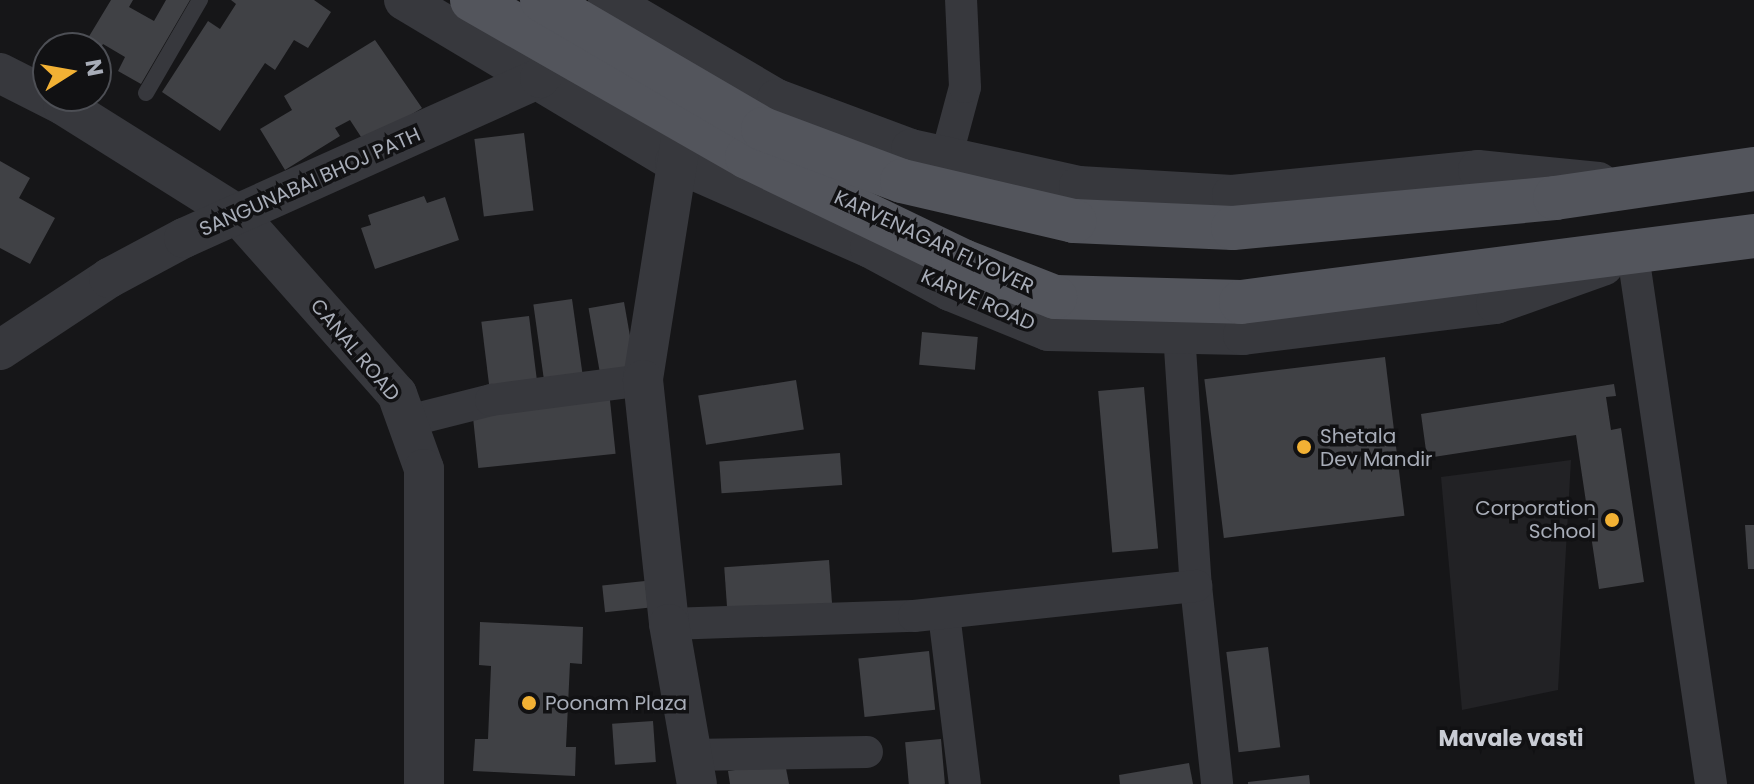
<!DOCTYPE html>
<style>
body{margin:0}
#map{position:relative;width:1754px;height:784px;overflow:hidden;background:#161618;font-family:Poppins,sans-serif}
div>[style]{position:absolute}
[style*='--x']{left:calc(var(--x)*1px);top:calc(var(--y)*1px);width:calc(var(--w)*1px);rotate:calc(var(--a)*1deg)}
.built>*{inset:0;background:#222225}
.building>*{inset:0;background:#404145;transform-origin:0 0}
.service>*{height:16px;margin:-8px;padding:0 8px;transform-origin:8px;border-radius:8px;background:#37383d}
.minor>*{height:32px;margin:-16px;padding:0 16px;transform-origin:16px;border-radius:16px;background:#37383d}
.tertiary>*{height:40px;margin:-20px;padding:0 20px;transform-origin:20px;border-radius:20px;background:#37383d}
.primary>*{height:44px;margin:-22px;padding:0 22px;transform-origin:22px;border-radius:22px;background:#53555c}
.primary-bridge>*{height:44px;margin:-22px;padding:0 22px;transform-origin:22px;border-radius:22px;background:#53555c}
.dots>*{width:22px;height:22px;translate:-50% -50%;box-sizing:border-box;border:4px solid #111113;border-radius:50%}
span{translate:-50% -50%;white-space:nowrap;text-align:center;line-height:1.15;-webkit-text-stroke:7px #111113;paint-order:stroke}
.street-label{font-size:20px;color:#a8adb8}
.poi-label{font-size:20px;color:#a8adb8}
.left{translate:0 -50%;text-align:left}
.right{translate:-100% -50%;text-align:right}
.neighbourhood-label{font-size:22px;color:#c9ccd4;font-weight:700}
.north{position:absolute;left:32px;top:32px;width:80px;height:80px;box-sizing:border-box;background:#111113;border:2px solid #4d4f55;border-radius:50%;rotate:79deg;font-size:22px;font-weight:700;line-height:32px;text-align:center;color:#a8adb8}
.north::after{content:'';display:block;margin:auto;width:28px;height:36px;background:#f2b134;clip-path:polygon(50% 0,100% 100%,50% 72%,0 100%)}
</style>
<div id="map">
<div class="built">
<div style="clip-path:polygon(1571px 460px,1558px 690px,1462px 710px,1441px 477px)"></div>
</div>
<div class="building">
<div style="clip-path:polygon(111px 0,133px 0,129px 7px,154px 21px,166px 0,190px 0,141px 84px,118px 71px,125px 57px,103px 44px,96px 56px,96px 48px,82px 48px)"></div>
<div style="clip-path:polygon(231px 0,314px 0,331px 12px,308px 48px,294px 40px,275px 70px,265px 63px,220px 131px,162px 92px,208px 21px,220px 29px,236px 4px)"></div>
<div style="clip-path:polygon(375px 40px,422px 108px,365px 143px,350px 120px,335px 128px,340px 136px,285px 170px,260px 129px,292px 110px,284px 96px)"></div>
<div style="left:524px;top:133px;width:78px;height:50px;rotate:83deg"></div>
<div style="clip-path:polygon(0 161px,30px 178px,19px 198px,55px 218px,30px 264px,0 248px)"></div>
<div style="clip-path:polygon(424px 196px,427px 203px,445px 197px,459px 240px,375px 269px,361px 228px,371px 225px,368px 215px)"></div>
<div style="left:572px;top:299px;width:79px;height:39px;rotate:82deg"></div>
<div style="left:624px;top:302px;width:68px;height:36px;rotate:80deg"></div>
<div style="left:529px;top:316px;width:70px;height:48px;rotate:83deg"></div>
<div style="left:922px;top:332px;width:56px;height:33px;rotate:5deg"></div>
<div style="left:1385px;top:357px;width:160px;height:182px;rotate:83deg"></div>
<div style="left:796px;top:380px;width:50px;height:99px;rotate:81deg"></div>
<div style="clip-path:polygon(1614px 384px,1616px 396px,1606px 397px,1611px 430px,1621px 428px,1644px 582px,1599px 589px,1576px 435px,1427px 458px,1421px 414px)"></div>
<div style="left:1144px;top:387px;width:162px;height:46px;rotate:85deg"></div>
<div style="left:609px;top:391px;width:63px;height:138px;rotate:84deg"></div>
<div style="left:840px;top:453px;width:32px;height:121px;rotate:86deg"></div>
<div style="clip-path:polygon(1745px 525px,1754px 525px,1754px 569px,1748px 569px)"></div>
<div style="left:829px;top:560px;width:45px;height:105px;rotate:86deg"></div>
<div style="left:645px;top:581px;width:27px;height:43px;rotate:84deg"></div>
<div style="clip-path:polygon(480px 622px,583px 627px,582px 664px,570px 663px,566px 747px,576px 747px,575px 776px,473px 771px,475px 739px,488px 739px,491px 666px,479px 665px)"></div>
<div style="left:1268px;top:647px;width:101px;height:42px;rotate:83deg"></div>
<div style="left:929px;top:651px;width:59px;height:71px;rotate:84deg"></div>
<div style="left:653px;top:721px;width:41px;height:41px;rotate:86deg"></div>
<div style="left:941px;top:739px;width:45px;height:36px;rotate:85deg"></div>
<div style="clip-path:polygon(785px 763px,789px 784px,730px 784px,728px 771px)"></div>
<div style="clip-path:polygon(1189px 763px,1193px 784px,1120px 784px,1119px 775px)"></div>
<div style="clip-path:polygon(1309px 775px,1310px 784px,1248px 784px,1248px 782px)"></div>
</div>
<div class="service">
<div style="--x:146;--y:93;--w:108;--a:-59.9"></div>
</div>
<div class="minor">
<div style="--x:946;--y:158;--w:73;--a:-75"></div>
<div style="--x:965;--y:87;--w:87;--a:-92.6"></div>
<div style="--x:1633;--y:255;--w:535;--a:81.61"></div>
<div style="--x:1179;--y:333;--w:254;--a:86.2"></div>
<div style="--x:1196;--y:586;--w:199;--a:83.9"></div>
<div style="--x:408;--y:421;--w:86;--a:-14.2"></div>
<div style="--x:491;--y:400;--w:153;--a:-7.5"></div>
<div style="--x:944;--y:614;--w:171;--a:83"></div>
<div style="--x:669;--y:624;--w:245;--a:-1.9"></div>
<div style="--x:914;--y:616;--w:284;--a:-6.1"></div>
<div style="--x:692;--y:755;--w:175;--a:-1"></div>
</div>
<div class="tertiary">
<div style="--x:404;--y:0;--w:316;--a:30.9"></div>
<div style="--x:675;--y:162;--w:213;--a:23.8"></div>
<div style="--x:870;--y:248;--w:91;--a:28.3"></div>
<div style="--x:950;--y:291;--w:106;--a:22.2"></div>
<div style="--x:1048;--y:331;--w:195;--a:1.2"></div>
<div style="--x:1243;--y:335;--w:255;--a:-7"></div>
<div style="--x:1496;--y:304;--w:114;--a:-19.6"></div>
<div style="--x:608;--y:0;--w:196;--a:30.4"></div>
<div style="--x:777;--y:99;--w:143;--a:20.5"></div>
<div style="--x:911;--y:149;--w:172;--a:12.4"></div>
<div style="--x:1079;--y:186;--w:153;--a:3.4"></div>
<div style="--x:1232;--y:195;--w:247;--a:-5.8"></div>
<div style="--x:1478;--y:170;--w:121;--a:5.7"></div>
<div style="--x:0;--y:73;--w:71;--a:26.9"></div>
<div style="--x:63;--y:105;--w:205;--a:32.1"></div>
<div style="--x:237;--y:214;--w:241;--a:48.4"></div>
<div style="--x:397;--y:394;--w:80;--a:70.2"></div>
<div style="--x:424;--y:469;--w:315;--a:90"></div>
<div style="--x:681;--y:139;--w:244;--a:99"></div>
<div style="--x:643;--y:380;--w:245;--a:83.9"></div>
<div style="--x:669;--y:624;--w:162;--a:80.1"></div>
<div style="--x:0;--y:350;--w:131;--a:-33.4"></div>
<div style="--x:109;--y:278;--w:85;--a:-28.1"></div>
<div style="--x:184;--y:238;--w:390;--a:-24.2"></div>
<div style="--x:540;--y:78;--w:17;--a:-50"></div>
</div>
<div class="primary">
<div style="--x:1074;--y:221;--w:159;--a:2.5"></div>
<div style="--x:1233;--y:228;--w:323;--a:-5.3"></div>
<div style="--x:1555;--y:198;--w:201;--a:-8.3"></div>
<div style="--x:1055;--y:297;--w:186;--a:1.5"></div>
<div style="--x:1241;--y:302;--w:517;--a:-7.33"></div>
</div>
<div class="primary-bridge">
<div style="--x:472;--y:0;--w:317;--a:29.7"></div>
<div style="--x:747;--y:157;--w:240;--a:25.7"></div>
<div style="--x:963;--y:261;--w:99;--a:21.4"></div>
<div style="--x:542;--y:0;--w:256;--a:30.3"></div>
<div style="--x:763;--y:129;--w:148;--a:20.5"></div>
<div style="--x:902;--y:181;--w:177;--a:13.1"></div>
</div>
<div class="dots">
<div style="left:1304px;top:447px;background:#f2b134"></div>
<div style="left:1612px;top:520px;background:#f2b134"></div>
<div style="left:529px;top:703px;background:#f2b134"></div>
</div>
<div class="street-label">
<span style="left:310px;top:182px;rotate:-24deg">SANGUNABAI BHOJ PATH</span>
<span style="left:934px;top:242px;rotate:25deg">KARVENAGAR FLYOVER</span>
<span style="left:978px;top:300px;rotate:24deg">KARVE ROAD</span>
<span style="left:355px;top:350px;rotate:50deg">CANAL ROAD</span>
</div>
<div class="poi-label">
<span class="left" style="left:1320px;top:448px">Shetala<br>Dev Mandir</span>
<span class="right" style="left:1596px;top:520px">Corporation<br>School</span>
<span class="left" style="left:545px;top:703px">Poonam Plaza</span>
</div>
<div class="neighbourhood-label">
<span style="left:1511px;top:739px">Mavale vasti</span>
</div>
<div class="north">N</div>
</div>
